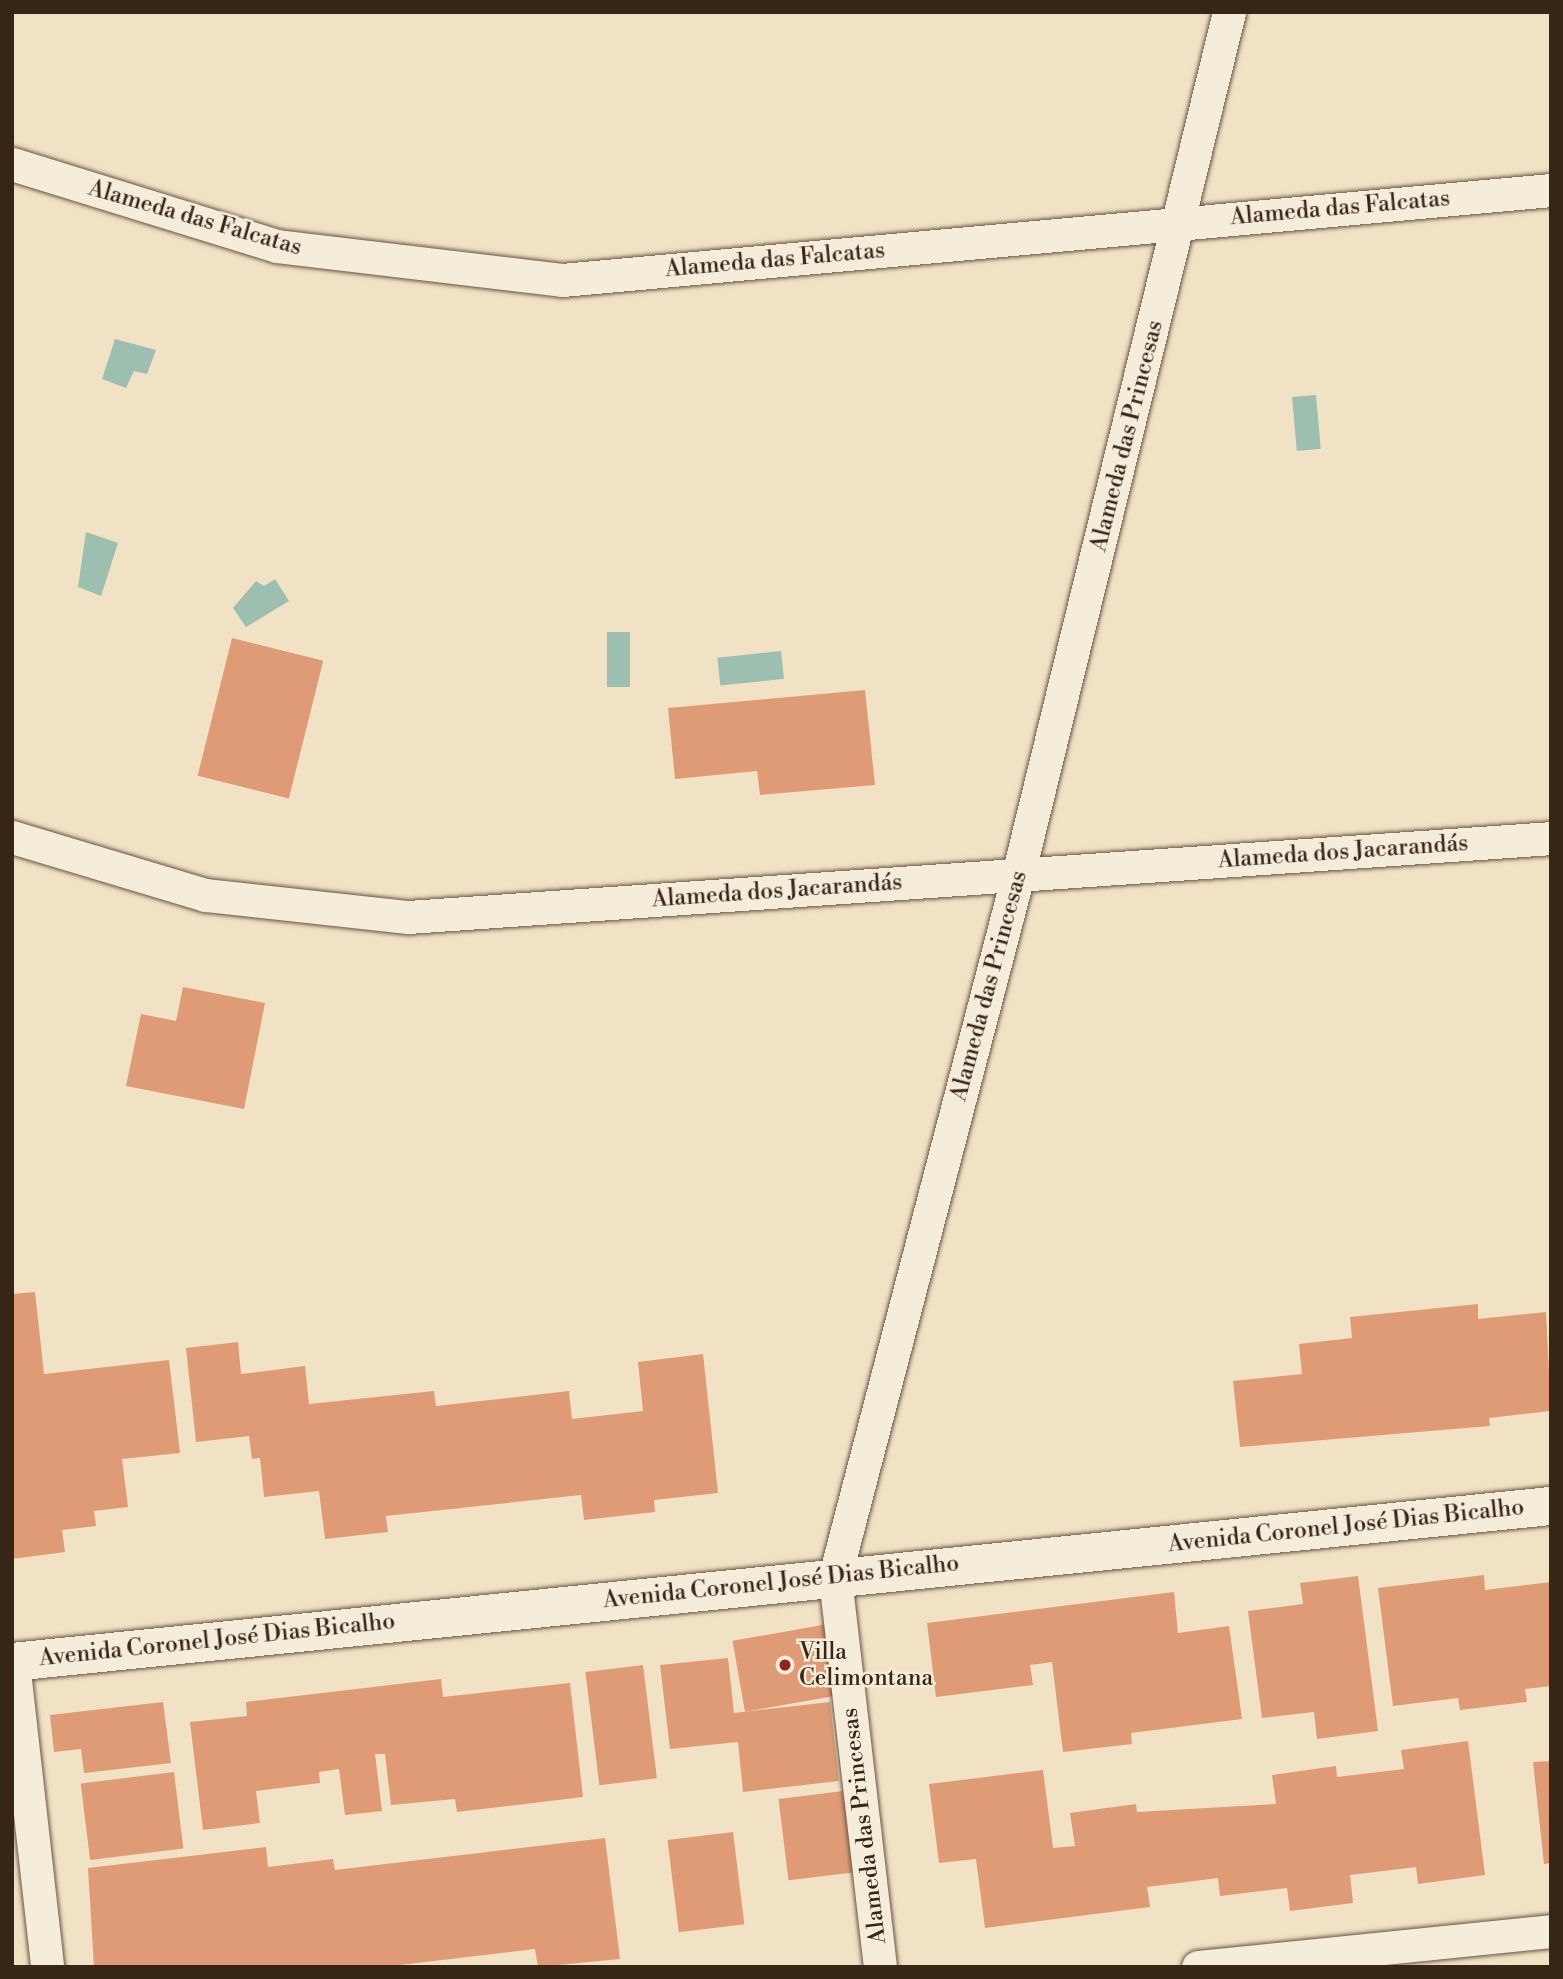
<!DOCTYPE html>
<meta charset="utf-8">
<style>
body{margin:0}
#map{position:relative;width:1563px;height:1979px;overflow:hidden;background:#f1e2c6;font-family:"Libre Bodoni",serif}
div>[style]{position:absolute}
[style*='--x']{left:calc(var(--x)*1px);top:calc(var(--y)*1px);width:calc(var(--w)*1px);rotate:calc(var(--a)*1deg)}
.water>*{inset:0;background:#9cbfaf;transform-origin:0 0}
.building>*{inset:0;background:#df9b76;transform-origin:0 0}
.roads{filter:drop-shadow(0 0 2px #665442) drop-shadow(0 0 2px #665442)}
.street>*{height:33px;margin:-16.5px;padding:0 16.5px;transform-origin:16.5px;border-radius:16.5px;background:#f6ecda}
.secondary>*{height:38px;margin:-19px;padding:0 19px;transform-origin:19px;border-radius:19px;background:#f6ecda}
.dots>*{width:19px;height:19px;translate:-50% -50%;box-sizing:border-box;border:4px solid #f6ecda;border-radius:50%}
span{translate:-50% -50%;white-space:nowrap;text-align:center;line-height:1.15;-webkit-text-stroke:5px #f6ecda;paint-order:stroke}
.street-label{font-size:23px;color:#372516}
.poi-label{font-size:23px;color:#372516}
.left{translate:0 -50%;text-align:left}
.frame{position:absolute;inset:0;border:14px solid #372516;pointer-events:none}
</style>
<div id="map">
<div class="water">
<div style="clip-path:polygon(115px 339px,156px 350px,147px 374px,134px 371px,126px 388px,102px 379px)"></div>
<div style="left:1316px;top:395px;width:54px;height:24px;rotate:85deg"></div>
<div style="clip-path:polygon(86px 532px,118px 543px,101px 596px,78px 587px)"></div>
<div style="clip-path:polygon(275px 579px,289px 601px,246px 627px,233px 608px,256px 581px,264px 586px)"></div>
<div style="left:607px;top:632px;width:23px;height:55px"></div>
<div style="left:781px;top:651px;width:28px;height:64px;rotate:84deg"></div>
</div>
<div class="building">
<div style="left:232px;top:638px;width:94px;height:142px;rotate:14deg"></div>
<div style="clip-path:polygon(865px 690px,875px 785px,760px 795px,757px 771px,675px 779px,668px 708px)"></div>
<div style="clip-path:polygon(183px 987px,265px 1003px,244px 1109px,126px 1086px,141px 1014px,176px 1021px)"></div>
<div style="clip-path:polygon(35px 1292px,44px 1374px,169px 1360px,180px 1453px,122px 1459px,128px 1507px,94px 1511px,96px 1526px,62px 1530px,65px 1552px,12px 1559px,12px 1294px)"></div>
<div style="clip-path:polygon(1478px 1304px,1478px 1319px,1546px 1312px,1551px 1411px,1489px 1418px,1490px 1426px,1240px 1447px,1233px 1381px,1302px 1374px,1299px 1344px,1352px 1338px,1350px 1317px)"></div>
<div style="clip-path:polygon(238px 1342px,241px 1374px,305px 1366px,309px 1404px,434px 1391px,436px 1406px,569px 1391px,572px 1419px,643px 1411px,638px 1362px,703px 1354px,718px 1493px,654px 1500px,655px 1512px,584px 1520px,581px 1495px,386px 1516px,388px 1532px,325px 1539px,319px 1491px,264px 1497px,260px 1458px,252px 1459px,249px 1436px,196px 1442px,186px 1348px)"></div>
<div style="clip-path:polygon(1484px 1575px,1485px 1590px,1551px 1582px,1551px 1686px,1525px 1689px,1527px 1702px,1460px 1710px,1458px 1698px,1393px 1706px,1378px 1588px)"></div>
<div style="clip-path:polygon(1358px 1576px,1378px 1731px,1317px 1739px,1314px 1712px,1262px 1718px,1248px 1611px,1303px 1604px,1300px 1583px)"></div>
<div style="clip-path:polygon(1174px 1592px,1178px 1633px,1229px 1626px,1242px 1719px,1131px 1733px,1132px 1744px,1063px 1752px,1052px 1662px,1030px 1665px,1033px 1685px,936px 1697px,927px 1623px)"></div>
<div style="left:828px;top:1624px;width:72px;height:97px;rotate:80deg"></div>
<div style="clip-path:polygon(728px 1658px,734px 1713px,830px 1702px,839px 1781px,743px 1792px,738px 1742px,670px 1749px,660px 1665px)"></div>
<div style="left:643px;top:1665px;width:114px;height:58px;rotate:83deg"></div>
<div style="clip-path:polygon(441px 1679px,443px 1697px,570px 1683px,583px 1797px,457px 1812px,455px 1799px,391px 1805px,385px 1754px,375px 1754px,382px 1811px,345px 1815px,339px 1769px,319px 1772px,320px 1783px,256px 1791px,260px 1823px,203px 1830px,190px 1722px,247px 1716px,246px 1702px)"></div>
<div style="clip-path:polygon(163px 1702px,171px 1763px,84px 1773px,81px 1749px,54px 1752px,50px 1715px)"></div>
<div style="clip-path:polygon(1468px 1741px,1485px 1875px,1418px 1884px,1416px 1867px,1350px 1875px,1353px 1903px,1290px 1911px,1287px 1888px,1220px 1896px,1218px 1878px,1147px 1887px,1150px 1907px,985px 1928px,976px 1859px,939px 1863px,929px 1784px,1043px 1770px,1053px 1848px,1075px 1846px,1070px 1813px,1136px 1804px,1137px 1812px,1276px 1804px,1272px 1775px,1336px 1766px,1337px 1777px,1404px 1769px,1401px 1750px)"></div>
<div style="clip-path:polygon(1551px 1761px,1551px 1863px,1544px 1864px,1533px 1762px)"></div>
<div style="left:174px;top:1772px;width:77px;height:94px;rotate:83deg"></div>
<div style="left:843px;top:1791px;width:82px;height:65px;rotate:83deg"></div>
<div style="left:733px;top:1832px;width:93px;height:66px;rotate:83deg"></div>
<div style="clip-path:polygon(605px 1838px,620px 1959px,538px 1967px,535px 1949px,383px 1967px,94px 1967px,88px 1868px,266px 1847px,268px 1867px,333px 1859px,335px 1870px)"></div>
</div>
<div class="roads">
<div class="street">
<div style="--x:12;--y:164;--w:277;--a:17.2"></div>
<div style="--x:277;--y:246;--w:287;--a:6.8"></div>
<div style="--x:562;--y:280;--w:993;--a:-5.2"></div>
<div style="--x:12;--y:837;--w:202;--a:16.7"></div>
<div style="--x:205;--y:895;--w:204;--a:6.2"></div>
<div style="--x:408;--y:917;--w:1146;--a:-3.95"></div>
<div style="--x:13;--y:1662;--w:307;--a:83.6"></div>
<div style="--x:880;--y:1967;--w:394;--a:-96.6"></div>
<div style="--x:835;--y:1576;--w:724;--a:-75.37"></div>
<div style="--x:1018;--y:875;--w:888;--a:-76.26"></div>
<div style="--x:1198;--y:1967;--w:355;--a:-5.8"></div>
</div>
<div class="secondary">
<div style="--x:12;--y:1662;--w:1547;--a:-5.79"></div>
</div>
</div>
<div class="dots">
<div style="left:785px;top:1665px;background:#8f2418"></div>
</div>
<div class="street-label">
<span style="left:1340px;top:208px;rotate:-5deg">Alameda das Falcatas</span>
<span style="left:195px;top:218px;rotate:16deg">Alameda das Falcatas</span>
<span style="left:775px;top:260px;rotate:-5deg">Alameda das Falcatas</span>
<span style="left:1127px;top:436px;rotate:-76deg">Alameda das Princesas</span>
<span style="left:1343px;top:852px;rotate:-4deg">Alameda dos Jacarandás</span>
<span style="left:777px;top:891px;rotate:-4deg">Alameda dos Jacarandás</span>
<span style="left:989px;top:986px;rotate:-75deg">Alameda das Princesas</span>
<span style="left:1346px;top:1526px;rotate:-6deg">Avenida Coronel José Dias Bicalho</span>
<span style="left:781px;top:1582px;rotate:-6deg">Avenida Coronel José Dias Bicalho</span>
<span style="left:217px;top:1640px;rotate:-6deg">Avenida Coronel José Dias Bicalho</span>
<span style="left:864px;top:1826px;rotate:-97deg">Alameda das Princesas</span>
</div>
<div class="poi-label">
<span class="left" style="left:799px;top:1665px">Villa<br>Celimontana</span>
</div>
<div class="frame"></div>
</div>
